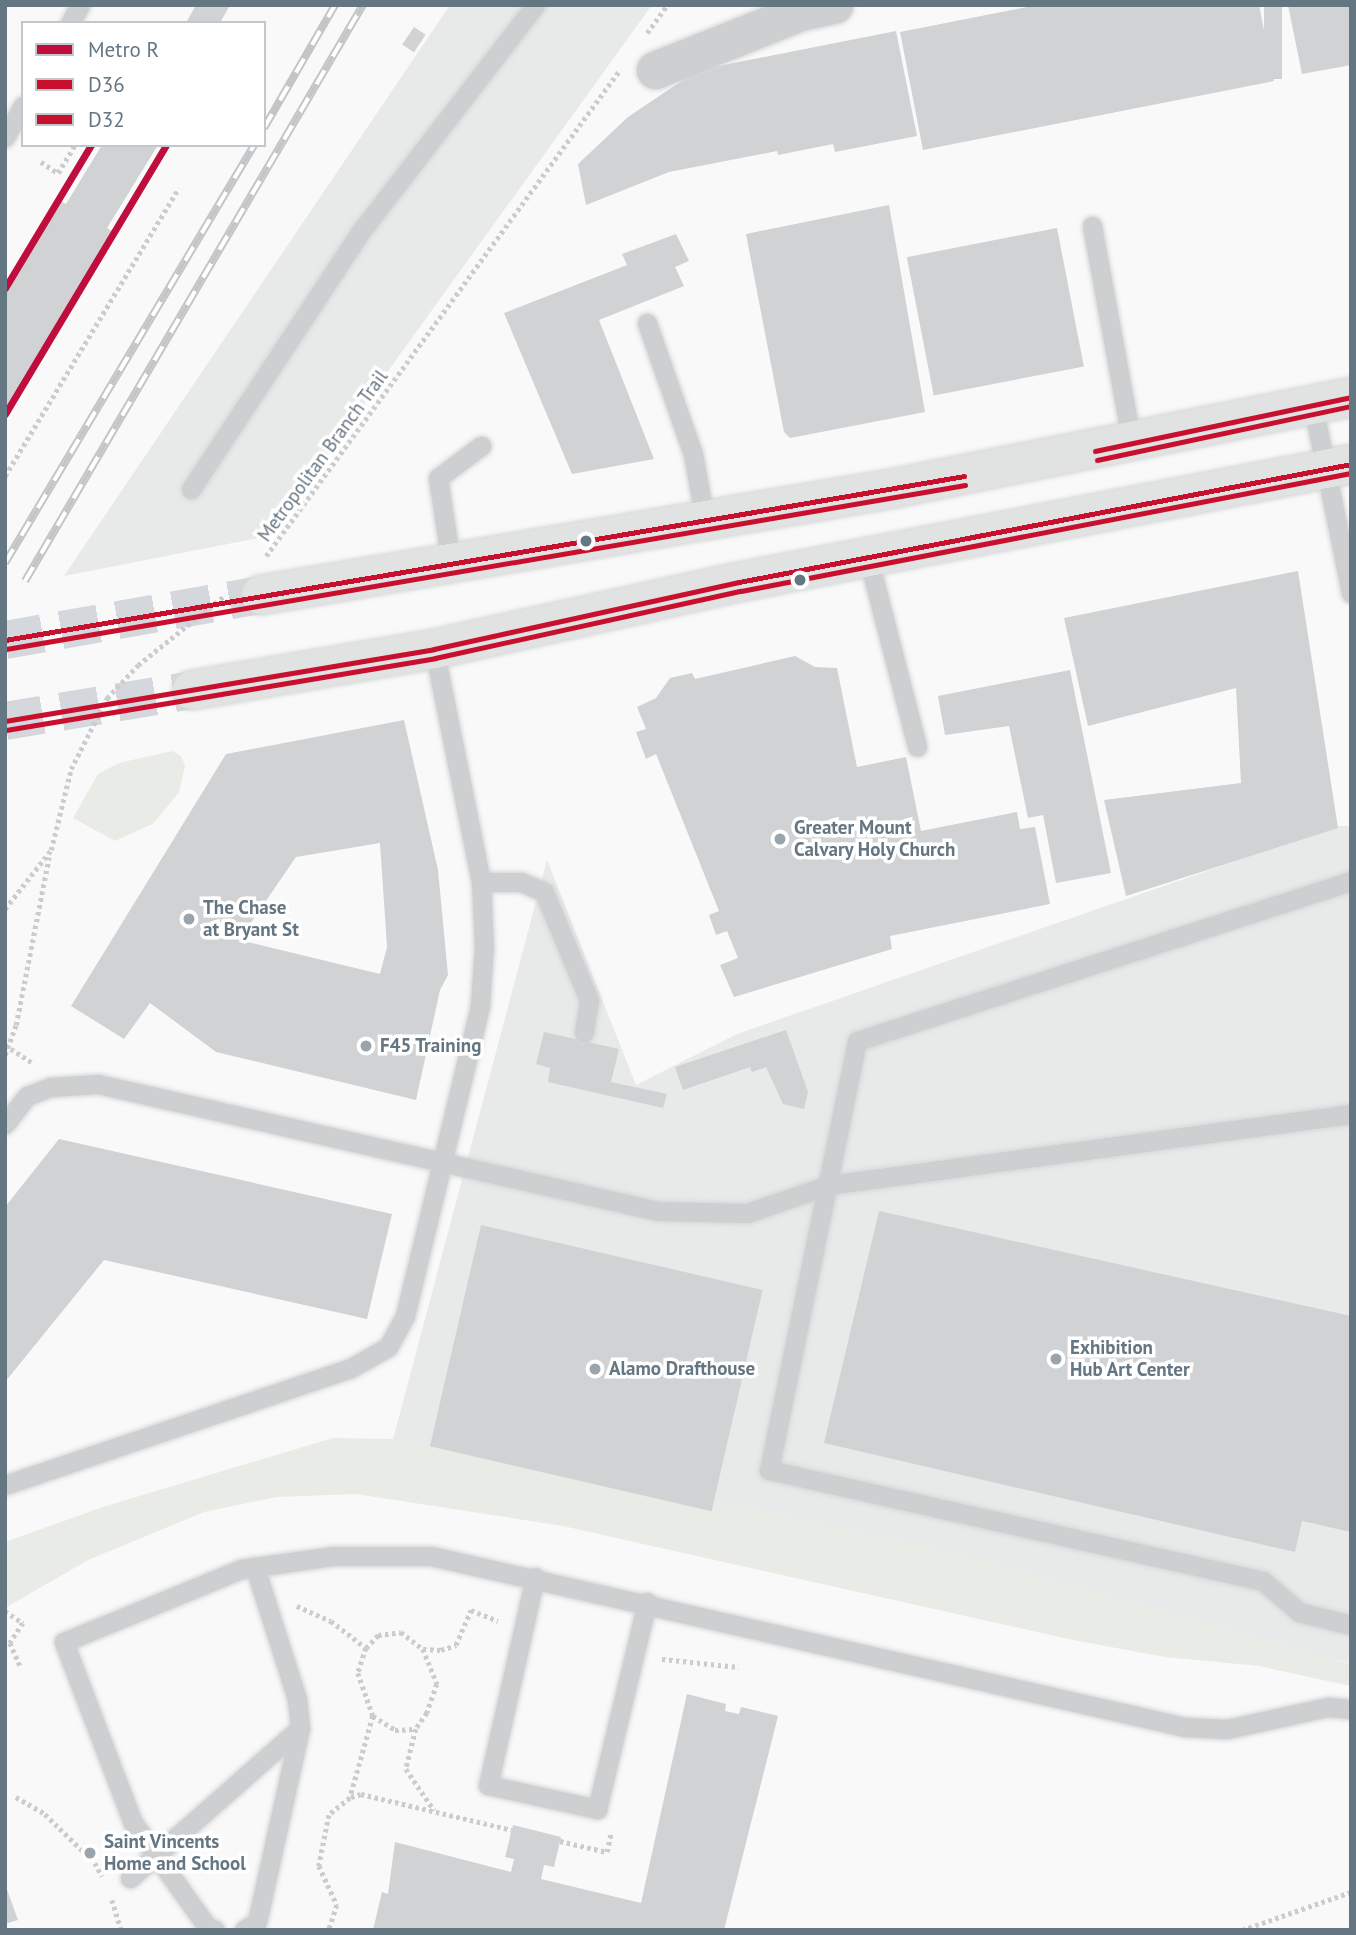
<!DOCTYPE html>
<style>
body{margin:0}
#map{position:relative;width:1356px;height:1935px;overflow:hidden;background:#f9f9f9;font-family:"PT Sans",sans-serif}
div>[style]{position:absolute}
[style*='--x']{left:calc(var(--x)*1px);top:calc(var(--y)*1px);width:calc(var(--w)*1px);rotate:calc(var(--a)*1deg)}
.built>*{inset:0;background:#e8e9e9}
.green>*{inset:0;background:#e8ebe6}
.building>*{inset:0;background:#d0d2d3;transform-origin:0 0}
.primary-tunnel>*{height:38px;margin-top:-19px;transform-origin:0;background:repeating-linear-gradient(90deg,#d4d8dc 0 38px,transparent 0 57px)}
.path>*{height:4.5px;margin-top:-2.25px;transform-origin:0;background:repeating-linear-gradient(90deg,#cbcccd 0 3.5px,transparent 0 7px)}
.roads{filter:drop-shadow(0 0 2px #d5d6d7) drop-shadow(0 0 2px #d5d6d7)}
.service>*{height:19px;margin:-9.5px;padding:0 9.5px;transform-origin:9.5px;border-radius:9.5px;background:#cecfd0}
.minor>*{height:37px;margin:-18.5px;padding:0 18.5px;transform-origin:18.5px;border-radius:18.5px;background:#cecfd0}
.primary>*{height:38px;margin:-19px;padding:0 19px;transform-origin:19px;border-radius:19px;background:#e1e2e2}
.rail>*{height:8px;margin-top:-4px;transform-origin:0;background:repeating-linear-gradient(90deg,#fff 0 16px,#c3c5c6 0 32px);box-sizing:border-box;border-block:2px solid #c3c5c6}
.bus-1>*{height:5px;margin:-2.5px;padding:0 2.5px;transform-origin:2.5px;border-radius:2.5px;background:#c8102e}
.bus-2>*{height:5px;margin:-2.5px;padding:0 2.5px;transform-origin:2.5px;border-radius:2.5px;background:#c8102e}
.metro-1>*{height:7px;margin:-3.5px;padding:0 3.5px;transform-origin:3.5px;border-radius:3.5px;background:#bf0d3e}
.dots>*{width:19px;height:19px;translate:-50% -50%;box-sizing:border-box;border:4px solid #fff;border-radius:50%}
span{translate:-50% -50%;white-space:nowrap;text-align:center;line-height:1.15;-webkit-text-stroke:7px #fff;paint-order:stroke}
.street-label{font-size:19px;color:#657683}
.poi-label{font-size:19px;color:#657683;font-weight:700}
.left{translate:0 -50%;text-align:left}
.frame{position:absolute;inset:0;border:7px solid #657683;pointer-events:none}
.legend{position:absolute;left:21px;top:21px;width:245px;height:126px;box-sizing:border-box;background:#fff;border:2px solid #c1c8cd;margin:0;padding:9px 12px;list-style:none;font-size:21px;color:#657683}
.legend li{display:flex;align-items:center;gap:14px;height:35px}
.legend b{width:35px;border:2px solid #c1c8cd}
</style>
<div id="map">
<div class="built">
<div style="clip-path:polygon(450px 5px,652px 5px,269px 536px,64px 576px)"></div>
<div style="clip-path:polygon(1337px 826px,1351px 826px,1351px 1663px,391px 1447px,547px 860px,636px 1085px,737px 1034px)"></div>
</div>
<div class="green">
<div style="clip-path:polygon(172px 751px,181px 756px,185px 766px,179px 792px,154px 823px,115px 841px,73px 818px,98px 774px,119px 763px)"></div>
<div style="clip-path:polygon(333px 1438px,392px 1439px,681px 1493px,963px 1555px,1351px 1664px,1351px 1686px,1259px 1666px,1165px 1657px,1073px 1640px,563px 1526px,356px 1494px,276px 1497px,204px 1512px,88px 1560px,5px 1608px,5px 1542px,103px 1507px)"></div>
</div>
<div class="building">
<div style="clip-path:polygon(196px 5px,230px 5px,220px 23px,186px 23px)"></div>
<div style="clip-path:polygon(1037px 5px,1259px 5px,1274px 81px,923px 150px,900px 32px)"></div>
<div style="left:1264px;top:5px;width:18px;height:74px"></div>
<div style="clip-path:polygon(1288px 5px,1351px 5px,1351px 65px,1302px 74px)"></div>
<div style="left:414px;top:27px;width:14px;height:21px;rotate:34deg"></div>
<div style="clip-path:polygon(896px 31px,917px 136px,835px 152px,833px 144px,778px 155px,777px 151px,669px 172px,586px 205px,578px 164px,628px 117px,698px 70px)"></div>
<div style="clip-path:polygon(102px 145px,158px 145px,107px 228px,115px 233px,5px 417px,5px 285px,57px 199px,66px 204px)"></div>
<div style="clip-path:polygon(889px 205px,925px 412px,790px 438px,784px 432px,746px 234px)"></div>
<div style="left:1057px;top:228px;width:141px;height:153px;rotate:79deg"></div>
<div style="clip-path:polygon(676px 234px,689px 261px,675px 267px,684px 286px,599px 320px,654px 459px,572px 474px,504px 313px,627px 265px,622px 254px)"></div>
<div style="clip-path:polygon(1298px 571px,1338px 828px,1126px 896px,1104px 800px,1241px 783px,1236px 688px,1088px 726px,1064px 618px)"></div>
<div style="clip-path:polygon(795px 656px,815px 667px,837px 668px,857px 767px,906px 757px,921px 831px,1017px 812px,1020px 829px,1035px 827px,1050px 904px,890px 936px,892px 949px,734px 997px,720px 965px,738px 958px,727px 931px,716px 935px,709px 915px,719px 911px,656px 754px,646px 759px,636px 732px,646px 729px,637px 707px,656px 698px,670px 678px,692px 673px,695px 679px)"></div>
<div style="clip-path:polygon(1070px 670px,1111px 873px,1056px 883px,1043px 815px,1028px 818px,1009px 726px,945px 735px,938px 696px)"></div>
<div style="clip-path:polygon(evenodd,404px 720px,438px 870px,448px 975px,440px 990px,416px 1100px,216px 1052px,150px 1003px,124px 1039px,71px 1006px,226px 754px,404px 720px,380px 843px,387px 947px,380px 974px,239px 940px,296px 857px,380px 843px)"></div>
<div style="clip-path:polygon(786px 1030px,808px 1092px,804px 1109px,783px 1104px,766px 1067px,752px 1072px,750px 1067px,683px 1090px,675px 1067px)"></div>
<div style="clip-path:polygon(544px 1032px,619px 1049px,611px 1082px,667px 1094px,663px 1108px,548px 1082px,550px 1068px,536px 1064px)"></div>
<div style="clip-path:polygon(59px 1139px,392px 1214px,367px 1319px,104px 1260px,5px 1382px,5px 1207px)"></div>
<div style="clip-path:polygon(879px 1211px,1351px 1316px,1351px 1532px,1302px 1521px,1295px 1552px,824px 1443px)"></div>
<div style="left:481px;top:1225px;width:289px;height:227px;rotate:13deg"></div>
<div style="clip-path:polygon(687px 1694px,726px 1704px,725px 1711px,739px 1714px,741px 1707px,778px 1716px,724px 1930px,373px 1930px,382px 1892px,388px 1894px,395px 1842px,511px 1872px,514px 1859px,505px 1857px,513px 1825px,561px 1837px,554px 1867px,544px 1865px,541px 1879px,641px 1903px)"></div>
<div style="clip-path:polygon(5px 1884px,18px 1920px,5px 1924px)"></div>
</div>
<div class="primary-tunnel">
<div style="--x:5;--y:640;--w:260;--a:-10"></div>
<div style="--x:5;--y:721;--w:190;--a:-9.4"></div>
</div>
<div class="path">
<div style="--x:647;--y:33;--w:34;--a:-54"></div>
<div style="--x:41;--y:162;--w:20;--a:33"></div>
<div style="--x:58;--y:173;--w:33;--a:-59"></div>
<div style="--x:5;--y:476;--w:336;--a:-58.9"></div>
<div style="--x:266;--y:556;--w:600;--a:-53.95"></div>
<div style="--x:5;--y:909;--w:75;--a:-52.1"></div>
<div style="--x:51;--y:850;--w:83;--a:-76.1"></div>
<div style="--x:71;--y:769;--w:80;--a:-63.1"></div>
<div style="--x:107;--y:698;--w:45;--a:-46.8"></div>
<div style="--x:138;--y:665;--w:110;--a:-38.7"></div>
<div style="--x:5;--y:1045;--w:35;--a:33"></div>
<div style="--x:5;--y:1055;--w:32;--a:-70"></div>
<div style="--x:16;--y:1025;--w:171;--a:-78.9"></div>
<div style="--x:297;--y:1606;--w:37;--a:24"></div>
<div style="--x:331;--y:1621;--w:44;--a:37.6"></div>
<div style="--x:366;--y:1648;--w:26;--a:108"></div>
<div style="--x:358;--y:1673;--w:46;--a:70.8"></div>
<div style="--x:373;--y:1716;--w:85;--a:105.7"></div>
<div style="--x:350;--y:1798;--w:27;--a:141"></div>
<div style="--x:329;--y:1815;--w:52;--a:101.1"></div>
<div style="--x:319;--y:1866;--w:43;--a:65.2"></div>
<div style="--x:337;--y:1905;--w:26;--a:108"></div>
<div style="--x:5;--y:1611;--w:22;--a:34"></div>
<div style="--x:23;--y:1623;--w:24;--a:123"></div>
<div style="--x:10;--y:1643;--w:27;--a:66"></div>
<div style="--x:366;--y:1648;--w:18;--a:-47"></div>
<div style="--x:378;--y:1635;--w:23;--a:-7"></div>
<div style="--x:401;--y:1632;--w:28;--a:38"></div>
<div style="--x:423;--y:1649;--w:38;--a:68"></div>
<div style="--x:437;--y:1684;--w:31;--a:109"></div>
<div style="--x:427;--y:1713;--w:19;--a:125"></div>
<div style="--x:423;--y:1649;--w:18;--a:3"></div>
<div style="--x:441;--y:1650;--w:16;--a:-18"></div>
<div style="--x:456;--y:1645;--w:38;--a:-67"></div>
<div style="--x:471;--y:1610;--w:29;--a:22"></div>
<div style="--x:662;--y:1659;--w:77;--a:5.9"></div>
<div style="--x:373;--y:1716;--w:26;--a:32"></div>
<div style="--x:395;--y:1730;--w:21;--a:-3"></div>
<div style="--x:416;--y:1729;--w:41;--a:104"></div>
<div style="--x:406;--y:1769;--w:50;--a:55.7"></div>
<div style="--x:16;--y:1797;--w:34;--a:30"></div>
<div style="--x:45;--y:1814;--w:70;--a:44.4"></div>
<div style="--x:95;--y:1863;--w:15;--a:62"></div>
<div style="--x:351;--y:1797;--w:10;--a:-17"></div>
<div style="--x:361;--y:1794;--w:155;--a:13.4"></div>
<div style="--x:560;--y:1841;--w:48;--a:13.2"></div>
<div style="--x:607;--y:1852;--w:20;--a:-79"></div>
<div style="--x:112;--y:1900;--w:31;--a:73"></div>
<div style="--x:1242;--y:1930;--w:115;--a:-19.2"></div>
</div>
<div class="roads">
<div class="service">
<div style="--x:70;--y:23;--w:21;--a:-61"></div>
<div style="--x:5;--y:137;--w:36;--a:-60"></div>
<div style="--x:1092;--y:226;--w:221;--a:79.6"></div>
<div style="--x:647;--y:323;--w:139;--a:70.7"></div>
<div style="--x:693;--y:454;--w:68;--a:79.8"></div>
<div style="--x:1313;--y:406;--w:191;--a:78.5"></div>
<div style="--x:191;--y:489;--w:310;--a:-56.6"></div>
<div style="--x:362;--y:230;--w:284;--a:-52.4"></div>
<div style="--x:868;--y:557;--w:196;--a:75.5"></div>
<div style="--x:451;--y:563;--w:86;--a:-98.7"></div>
<div style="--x:438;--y:478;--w:54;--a:-36.7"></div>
<div style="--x:1351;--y:881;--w:519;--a:162.05"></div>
<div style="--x:857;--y:1041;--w:438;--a:101.6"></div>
<div style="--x:769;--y:1470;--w:506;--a:12.66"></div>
<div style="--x:1263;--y:1581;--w:48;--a:40.7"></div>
<div style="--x:1299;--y:1612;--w:54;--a:14"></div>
<div style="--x:481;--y:882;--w:40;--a:0"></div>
<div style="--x:521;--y:882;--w:25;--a:23"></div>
<div style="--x:544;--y:892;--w:117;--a:67.4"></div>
<div style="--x:589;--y:1000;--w:33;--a:99"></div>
<div style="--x:5;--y:1124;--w:36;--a:-52"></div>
<div style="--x:27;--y:1096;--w:26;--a:-21"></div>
<div style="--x:51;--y:1087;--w:47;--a:-3.7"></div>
<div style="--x:98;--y:1084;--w:574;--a:12.78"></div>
<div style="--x:658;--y:1211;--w:89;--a:1.3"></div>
<div style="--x:747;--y:1213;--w:87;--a:-18.9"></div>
<div style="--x:829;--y:1185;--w:527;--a:-7.75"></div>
<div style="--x:5;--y:1485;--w:365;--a:-18.7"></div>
<div style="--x:351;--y:1368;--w:43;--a:-29.6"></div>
<div style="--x:388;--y:1347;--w:35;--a:-61"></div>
<div style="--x:405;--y:1316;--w:320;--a:-76.4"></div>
<div style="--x:480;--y:1005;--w:58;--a:-86.1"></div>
<div style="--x:484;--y:947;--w:65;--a:-92.6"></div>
<div style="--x:481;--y:882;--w:238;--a:-101.4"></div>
<div style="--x:535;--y:1577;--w:213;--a:102.7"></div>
<div style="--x:488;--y:1785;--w:112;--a:12.4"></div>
<div style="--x:597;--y:1809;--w:213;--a:-76.4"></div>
<div style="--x:130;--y:1878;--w:227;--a:-41.4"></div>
<div style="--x:215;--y:1930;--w:7;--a:-164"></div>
<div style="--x:208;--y:1928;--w:129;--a:-125.5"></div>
<div style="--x:133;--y:1823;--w:194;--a:-110.9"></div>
<div style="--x:64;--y:1642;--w:191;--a:-22.4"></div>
<div style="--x:241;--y:1569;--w:92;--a:-8.1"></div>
<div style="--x:332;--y:1556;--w:99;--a:0"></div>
<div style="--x:431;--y:1556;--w:773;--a:12.78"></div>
<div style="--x:1185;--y:1727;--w:42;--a:2.7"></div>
<div style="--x:1227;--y:1729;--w:103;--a:-12.3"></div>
<div style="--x:1328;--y:1707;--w:23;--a:5"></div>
<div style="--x:244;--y:1930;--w:15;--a:-32"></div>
<div style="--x:257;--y:1922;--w:199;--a:-77.5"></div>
<div style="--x:300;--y:1728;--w:29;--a:-96"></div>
<div style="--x:297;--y:1699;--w:139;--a:-107.7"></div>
</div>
<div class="minor">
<div style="--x:655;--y:70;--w:156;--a:-21.8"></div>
<div style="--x:800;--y:12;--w:35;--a:-12"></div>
</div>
<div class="primary">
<div style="--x:261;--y:595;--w:644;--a:-9.56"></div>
<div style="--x:896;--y:488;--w:464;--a:-11.3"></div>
<div style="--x:192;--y:690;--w:245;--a:-9.6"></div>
<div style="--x:434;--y:649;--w:312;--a:-12.4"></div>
<div style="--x:739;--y:582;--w:623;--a:-10.91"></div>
</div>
</div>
<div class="rail">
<div style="--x:264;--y:128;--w:142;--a:-60"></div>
<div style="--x:5;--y:563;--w:487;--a:-59.2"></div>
<div style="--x:25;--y:581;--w:668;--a:-59.6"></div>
</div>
<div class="bus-1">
<div style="--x:1095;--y:451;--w:262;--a:-11.9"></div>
<div style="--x:5;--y:640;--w:973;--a:-9.7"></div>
<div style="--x:5;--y:721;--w:435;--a:-9.5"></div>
<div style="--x:434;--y:649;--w:312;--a:-12.4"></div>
<div style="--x:739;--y:582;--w:623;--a:-10.91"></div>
</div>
<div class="bus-2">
<div style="--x:1097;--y:460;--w:260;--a:-12"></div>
<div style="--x:6;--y:649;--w:973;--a:-9.7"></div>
<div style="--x:6;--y:730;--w:435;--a:-9.5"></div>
<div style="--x:435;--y:658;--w:313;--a:-12.4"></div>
<div style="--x:741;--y:591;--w:621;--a:-10.95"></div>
</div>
<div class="metro-1">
<div style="--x:5;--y:288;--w:167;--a:-59"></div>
<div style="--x:5;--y:414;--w:313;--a:-59.1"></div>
</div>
<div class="dots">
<div style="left:586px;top:541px;background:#657683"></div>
<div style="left:800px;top:580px;background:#657683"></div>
<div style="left:780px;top:839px;background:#99a4ac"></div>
<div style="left:189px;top:919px;background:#99a4ac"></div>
<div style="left:366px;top:1046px;background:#99a4ac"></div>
<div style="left:1056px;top:1359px;background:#99a4ac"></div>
<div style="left:595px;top:1369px;background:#99a4ac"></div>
<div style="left:90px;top:1853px;background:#99a4ac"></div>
</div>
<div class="street-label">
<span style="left:323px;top:456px;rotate:-54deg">Metropolitan Branch Trail</span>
</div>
<div class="poi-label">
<span class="left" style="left:794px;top:839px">Greater Mount<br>Calvary Holy Church</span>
<span class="left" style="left:203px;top:919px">The Chase<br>at Bryant St</span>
<span class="left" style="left:380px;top:1046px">F45 Training</span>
<span class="left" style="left:1070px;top:1359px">Exhibition<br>Hub Art Center</span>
<span class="left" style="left:609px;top:1369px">Alamo Drafthouse</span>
<span class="left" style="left:104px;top:1853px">Saint Vincents<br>Home and School</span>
</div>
<div class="frame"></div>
<ul class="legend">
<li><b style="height:9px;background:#bf0d3e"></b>Metro R</li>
<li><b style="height:9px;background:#c8102e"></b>D36</li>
<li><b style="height:9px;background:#c8102e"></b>D32</li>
</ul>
</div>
